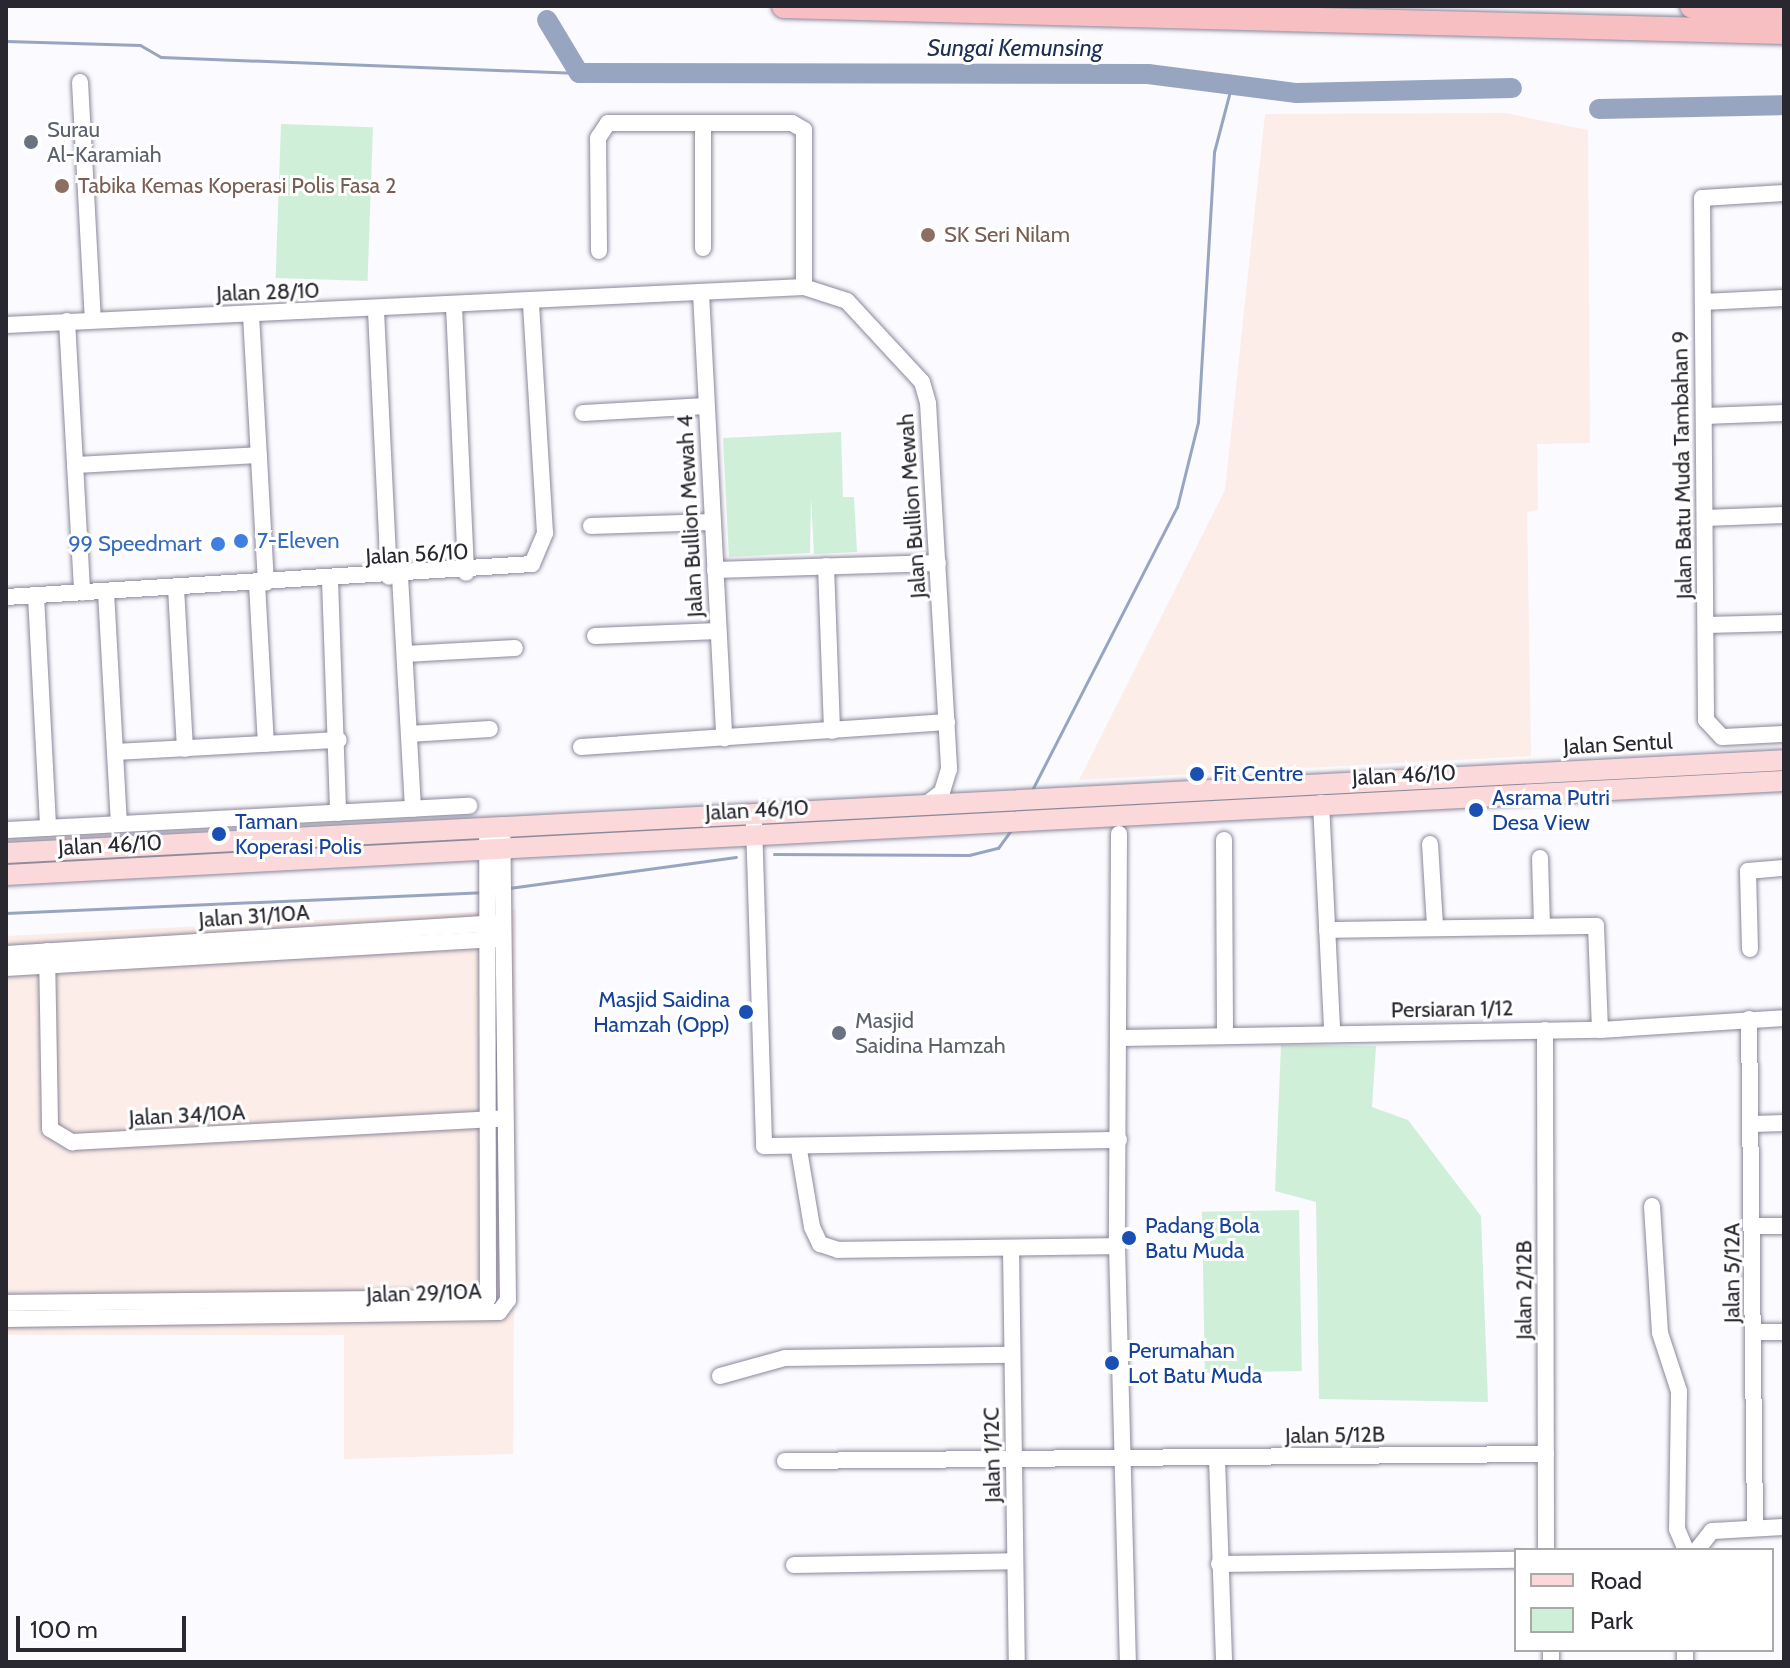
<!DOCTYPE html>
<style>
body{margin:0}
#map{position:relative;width:1790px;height:1668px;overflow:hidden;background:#fbfafe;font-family:Cabin,sans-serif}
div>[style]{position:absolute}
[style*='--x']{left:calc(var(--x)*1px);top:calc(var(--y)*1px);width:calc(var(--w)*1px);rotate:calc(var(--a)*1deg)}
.industrial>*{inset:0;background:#fcede8}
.green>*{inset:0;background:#d0efd9;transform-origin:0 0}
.stream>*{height:3px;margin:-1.5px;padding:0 1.5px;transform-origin:1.5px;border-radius:1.5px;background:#97a5c1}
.river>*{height:20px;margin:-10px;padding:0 10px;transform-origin:10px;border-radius:10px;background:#97a5c1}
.roads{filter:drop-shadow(0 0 2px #8b879a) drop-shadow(0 0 2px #8b879a)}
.minor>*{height:16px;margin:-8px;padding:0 8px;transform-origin:8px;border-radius:8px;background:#fff}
.major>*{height:20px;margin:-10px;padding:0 10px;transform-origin:10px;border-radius:10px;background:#fbd9da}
.highway>*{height:24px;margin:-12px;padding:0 12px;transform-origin:12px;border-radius:12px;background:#f8bfc2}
.dots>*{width:22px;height:22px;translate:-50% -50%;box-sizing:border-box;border:4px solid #fff;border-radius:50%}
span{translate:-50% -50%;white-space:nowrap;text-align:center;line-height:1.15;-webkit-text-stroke:6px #fff;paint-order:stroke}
.worship-label{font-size:22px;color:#5b616d}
.left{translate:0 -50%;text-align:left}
.education-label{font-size:22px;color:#785e54}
.street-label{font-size:22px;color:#292830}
.shop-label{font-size:22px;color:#366cbe}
.right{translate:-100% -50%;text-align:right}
.transit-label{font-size:22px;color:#164399}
.water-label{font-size:24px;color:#1d2e55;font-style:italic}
.frame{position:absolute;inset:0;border:8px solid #292830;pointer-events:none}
.legend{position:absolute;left:1514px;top:1548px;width:260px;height:104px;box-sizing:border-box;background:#fff;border:2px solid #a9a9ac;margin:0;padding:10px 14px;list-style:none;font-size:24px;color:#292830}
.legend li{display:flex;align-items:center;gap:16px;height:40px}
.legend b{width:40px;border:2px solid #a9a9ac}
.scale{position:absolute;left:16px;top:1616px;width:170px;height:36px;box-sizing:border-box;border:4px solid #292830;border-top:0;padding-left:10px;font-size:24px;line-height:28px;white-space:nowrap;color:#292830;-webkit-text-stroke:6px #fff;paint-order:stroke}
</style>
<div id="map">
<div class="industrial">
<div style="clip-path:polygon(1505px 113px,1588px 130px,1590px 443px,1537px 444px,1538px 510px,1527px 512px,1531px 756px,1079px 780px,1225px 490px,1265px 114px)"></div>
<div style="clip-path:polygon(516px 910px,513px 1454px,344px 1459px,344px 1335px,6px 1335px,6px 936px)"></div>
</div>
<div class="green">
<div style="left:281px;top:124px;width:92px;height:154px;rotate:2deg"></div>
<div style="clip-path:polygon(841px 432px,843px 497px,854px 497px,857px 552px,814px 554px,811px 498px,810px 553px,729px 557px,723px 438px)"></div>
<div style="clip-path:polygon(1281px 1045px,1376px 1046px,1372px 1107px,1408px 1120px,1481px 1216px,1488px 1402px,1319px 1399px,1316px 1202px,1275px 1191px)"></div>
<div style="left:1299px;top:1210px;width:161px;height:97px;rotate:89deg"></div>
</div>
<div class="stream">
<div style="--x:6;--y:41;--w:134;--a:1.7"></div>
<div style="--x:140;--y:45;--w:24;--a:30"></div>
<div style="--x:161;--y:57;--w:418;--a:2.2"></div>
<div style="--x:1032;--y:790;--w:318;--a:-62.9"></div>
<div style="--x:1177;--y:507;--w:88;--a:-76.1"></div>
<div style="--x:1198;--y:422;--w:270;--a:-86.6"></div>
<div style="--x:1214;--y:152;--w:67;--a:-75.3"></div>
<div style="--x:774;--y:854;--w:195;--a:0.3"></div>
<div style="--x:969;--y:855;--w:30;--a:-14"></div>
<div style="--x:998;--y:848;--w:24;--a:-54"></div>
<div style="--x:509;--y:888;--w:229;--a:-7.8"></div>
<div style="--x:6;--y:913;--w:476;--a:-2.5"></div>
</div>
<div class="river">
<div style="--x:547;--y:20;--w:62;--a:58.9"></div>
<div style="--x:579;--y:73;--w:569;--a:0.1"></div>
<div style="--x:1148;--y:74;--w:150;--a:7.3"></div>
<div style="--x:1297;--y:93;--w:215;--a:-1.3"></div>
<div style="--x:1599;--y:109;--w:185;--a:-1.2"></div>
</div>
<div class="roads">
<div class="minor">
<div style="--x:80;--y:82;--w:238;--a:86.9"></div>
<div style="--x:703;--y:123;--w:125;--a:90"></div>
<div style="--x:1784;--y:193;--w:82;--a:176.5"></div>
<div style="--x:1702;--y:198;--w:522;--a:89.56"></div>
<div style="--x:1706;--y:720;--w:23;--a:47"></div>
<div style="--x:1722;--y:737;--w:62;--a:-2.8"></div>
<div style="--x:599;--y:251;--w:113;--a:-90.5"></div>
<div style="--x:598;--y:138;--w:18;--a:-56"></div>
<div style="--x:608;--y:123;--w:184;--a:0"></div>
<div style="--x:792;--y:123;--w:14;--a:30"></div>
<div style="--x:804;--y:130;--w:157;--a:90"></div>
<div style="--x:701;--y:293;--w:446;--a:87"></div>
<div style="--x:1703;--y:302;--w:81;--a:-2.8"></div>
<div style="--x:454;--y:306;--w:267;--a:87.4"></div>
<div style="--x:376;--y:311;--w:266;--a:87.2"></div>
<div style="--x:251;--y:315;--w:268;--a:86.8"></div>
<div style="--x:67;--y:321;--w:272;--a:86.8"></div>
<div style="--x:6;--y:325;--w:799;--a:-2.73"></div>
<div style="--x:804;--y:287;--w:45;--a:18"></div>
<div style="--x:847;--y:301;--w:110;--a:47.2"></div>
<div style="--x:922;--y:382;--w:22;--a:74"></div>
<div style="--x:928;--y:403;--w:367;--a:86.7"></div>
<div style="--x:949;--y:769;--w:24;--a:107"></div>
<div style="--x:942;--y:792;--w:18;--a:142"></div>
<div style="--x:583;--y:413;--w:123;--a:-3.3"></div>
<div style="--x:1704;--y:416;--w:80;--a:-2.1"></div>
<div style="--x:75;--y:465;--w:184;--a:-3.1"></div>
<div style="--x:1705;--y:518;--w:79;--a:-2.2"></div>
<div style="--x:591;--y:526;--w:121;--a:-1.9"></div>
<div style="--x:826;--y:566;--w:165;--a:87.9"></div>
<div style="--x:715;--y:570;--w:223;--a:-1.8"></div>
<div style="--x:400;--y:576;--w:233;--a:86.8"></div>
<div style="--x:330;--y:580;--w:233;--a:88"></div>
<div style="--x:257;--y:584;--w:160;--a:86.8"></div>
<div style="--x:176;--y:588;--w:161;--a:86.8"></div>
<div style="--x:106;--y:592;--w:232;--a:86.8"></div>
<div style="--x:36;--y:596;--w:232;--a:87"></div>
<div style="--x:6;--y:597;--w:527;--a:-3.59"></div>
<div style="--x:532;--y:564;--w:34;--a:-67"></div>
<div style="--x:545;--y:533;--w:231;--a:-93.5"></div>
<div style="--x:1706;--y:625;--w:78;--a:-1.5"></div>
<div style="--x:595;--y:636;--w:123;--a:-2.3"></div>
<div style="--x:405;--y:654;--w:110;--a:-3.1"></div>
<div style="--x:409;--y:734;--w:81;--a:-3.5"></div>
<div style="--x:581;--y:747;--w:367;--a:-3.9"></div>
<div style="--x:115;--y:752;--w:224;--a:-3.1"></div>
<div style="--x:1321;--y:803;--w:229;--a:87.2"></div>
<div style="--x:754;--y:824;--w:322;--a:88.2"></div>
<div style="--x:764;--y:1146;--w:355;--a:-1"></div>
<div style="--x:6;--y:830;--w:464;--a:-3"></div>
<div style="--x:1119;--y:834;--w:412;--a:90.3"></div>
<div style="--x:1117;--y:1246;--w:416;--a:88.5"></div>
<div style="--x:1224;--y:840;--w:195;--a:89.7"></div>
<div style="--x:1430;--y:844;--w:82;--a:86.5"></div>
<div style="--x:1540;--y:858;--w:67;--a:88.3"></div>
<div style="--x:1327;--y:930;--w:269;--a:-0.9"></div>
<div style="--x:1596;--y:926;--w:104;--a:87.8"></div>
<div style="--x:1750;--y:949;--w:78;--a:-91.5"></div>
<div style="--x:1748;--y:871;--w:36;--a:-5"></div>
<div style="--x:47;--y:951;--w:178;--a:89"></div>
<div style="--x:50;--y:1129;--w:26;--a:31"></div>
<div style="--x:72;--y:1142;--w:428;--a:-3.1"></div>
<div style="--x:6;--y:954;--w:494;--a:-3.6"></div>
<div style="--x:6;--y:968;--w:495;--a:-3.4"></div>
<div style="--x:1749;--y:1019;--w:508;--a:89.32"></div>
<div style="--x:1545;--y:1030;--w:520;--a:89.89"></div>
<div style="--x:1121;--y:1038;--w:479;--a:-1"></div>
<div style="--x:1600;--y:1030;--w:184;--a:-3.7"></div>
<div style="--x:1753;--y:1124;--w:31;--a:-2"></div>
<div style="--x:799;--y:1150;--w:78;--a:80.4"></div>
<div style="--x:812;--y:1227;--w:19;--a:65"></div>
<div style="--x:820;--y:1244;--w:19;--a:18"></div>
<div style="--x:838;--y:1250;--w:279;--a:-0.8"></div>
<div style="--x:1652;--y:1206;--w:127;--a:86.4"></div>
<div style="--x:1660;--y:1333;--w:61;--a:71.9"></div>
<div style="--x:1679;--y:1391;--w:138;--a:90.8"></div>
<div style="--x:1677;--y:1529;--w:23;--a:67"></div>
<div style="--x:1754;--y:1226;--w:30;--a:0"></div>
<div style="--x:1011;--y:1248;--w:414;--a:89.2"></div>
<div style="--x:6;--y:1303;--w:482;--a:-0.6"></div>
<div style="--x:488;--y:1298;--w:471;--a:-90.1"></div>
<div style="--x:6;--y:1319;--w:493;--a:-0.8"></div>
<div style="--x:499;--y:1312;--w:15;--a:-53"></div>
<div style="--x:508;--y:1300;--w:462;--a:-90.7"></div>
<div style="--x:1754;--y:1332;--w:30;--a:0"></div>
<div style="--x:720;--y:1376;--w:67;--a:-15.5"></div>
<div style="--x:785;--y:1358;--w:227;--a:-0.8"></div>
<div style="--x:1217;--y:1459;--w:203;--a:88"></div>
<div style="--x:785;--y:1461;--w:761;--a:-0.53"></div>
<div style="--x:1697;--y:1550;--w:24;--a:-52"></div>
<div style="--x:1712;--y:1531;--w:72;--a:-3.2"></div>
<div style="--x:1219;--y:1564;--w:297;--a:-0.8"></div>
<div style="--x:794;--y:1565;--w:221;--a:-1"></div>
<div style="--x:1551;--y:1650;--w:12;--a:90"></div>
<div style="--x:1685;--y:1662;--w:12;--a:-90"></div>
</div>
<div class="major">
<div style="--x:6;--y:853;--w:1780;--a:-2.99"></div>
<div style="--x:6;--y:875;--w:1780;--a:-3.03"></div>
</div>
<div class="highway">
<div style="--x:784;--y:6;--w:1000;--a:1.49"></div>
<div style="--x:1692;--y:6;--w:92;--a:2.5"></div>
</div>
</div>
<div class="dots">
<div style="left:31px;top:142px;background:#6b7280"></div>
<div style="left:62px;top:186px;background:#8d6e63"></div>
<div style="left:928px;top:235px;background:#8d6e63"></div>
<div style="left:241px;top:541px;background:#3f7fe0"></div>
<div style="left:218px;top:544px;background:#3f7fe0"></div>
<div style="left:1197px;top:774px;background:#1a4fb4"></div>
<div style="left:1476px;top:810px;background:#1a4fb4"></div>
<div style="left:219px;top:834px;background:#1a4fb4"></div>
<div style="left:746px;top:1012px;background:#1a4fb4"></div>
<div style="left:839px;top:1033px;background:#6b7280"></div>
<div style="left:1129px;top:1238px;background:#1a4fb4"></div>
<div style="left:1112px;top:1363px;background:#1a4fb4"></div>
</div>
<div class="worship-label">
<span class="left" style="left:47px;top:142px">Surau<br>Al-Karamiah</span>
<span class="left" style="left:855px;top:1033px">Masjid<br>Saidina Hamzah</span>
</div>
<div class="education-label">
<span class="left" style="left:78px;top:186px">Tabika Kemas Koperasi Polis Fasa 2</span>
<span class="left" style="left:944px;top:235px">SK Seri Nilam</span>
</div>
<div class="street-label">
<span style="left:268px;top:292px;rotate:-2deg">Jalan 28/10</span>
<span style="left:1682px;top:465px;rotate:-91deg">Jalan Batu Muda Tambahan 9</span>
<span style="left:912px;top:506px;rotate:-94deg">Jalan Bullion Mewah</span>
<span style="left:690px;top:516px;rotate:-93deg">Jalan Bullion Mewah 4</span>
<span style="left:417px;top:554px;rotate:-3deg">Jalan 56/10</span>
<span style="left:1618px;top:744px;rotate:-3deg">Jalan Sentul</span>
<span style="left:1404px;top:775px;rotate:-3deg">Jalan 46/10</span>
<span style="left:757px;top:810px;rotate:-3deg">Jalan 46/10</span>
<span style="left:110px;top:845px;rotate:-3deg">Jalan 46/10</span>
<span style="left:254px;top:916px;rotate:-4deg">Jalan 31/10A</span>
<span style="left:1452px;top:1009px;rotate:-1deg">Persiaran 1/12</span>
<span style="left:187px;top:1115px;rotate:-3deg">Jalan 34/10A</span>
<span style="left:1732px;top:1273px;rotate:-90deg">Jalan 5/12A</span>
<span style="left:1524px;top:1290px;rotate:-90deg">Jalan 2/12B</span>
<span style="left:424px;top:1293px;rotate:-2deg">Jalan 29/10A</span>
<span style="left:1335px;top:1435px;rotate:-1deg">Jalan 5/12B</span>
<span style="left:992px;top:1455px;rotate:-91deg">Jalan 1/12C</span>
</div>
<div class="shop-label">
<span class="left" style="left:257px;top:541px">7-Eleven</span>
<span class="right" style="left:202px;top:544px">99 Speedmart</span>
</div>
<div class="transit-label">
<span class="left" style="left:1213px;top:774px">Fit Centre</span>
<span class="left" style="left:1492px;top:810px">Asrama Putri<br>Desa View</span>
<span class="left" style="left:235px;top:834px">Taman<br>Koperasi Polis</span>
<span class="right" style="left:730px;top:1012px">Masjid Saidina<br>Hamzah (Opp)</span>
<span class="left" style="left:1145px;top:1238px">Padang Bola<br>Batu Muda</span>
<span class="left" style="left:1128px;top:1363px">Perumahan<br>Lot Batu Muda</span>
</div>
<div class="water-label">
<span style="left:1015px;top:48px">Sungai Kemunsing</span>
</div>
<div class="frame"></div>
<ul class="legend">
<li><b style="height:10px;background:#fbd9da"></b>Road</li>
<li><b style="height:22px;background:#d0efd9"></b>Park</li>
</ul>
<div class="scale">100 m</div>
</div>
